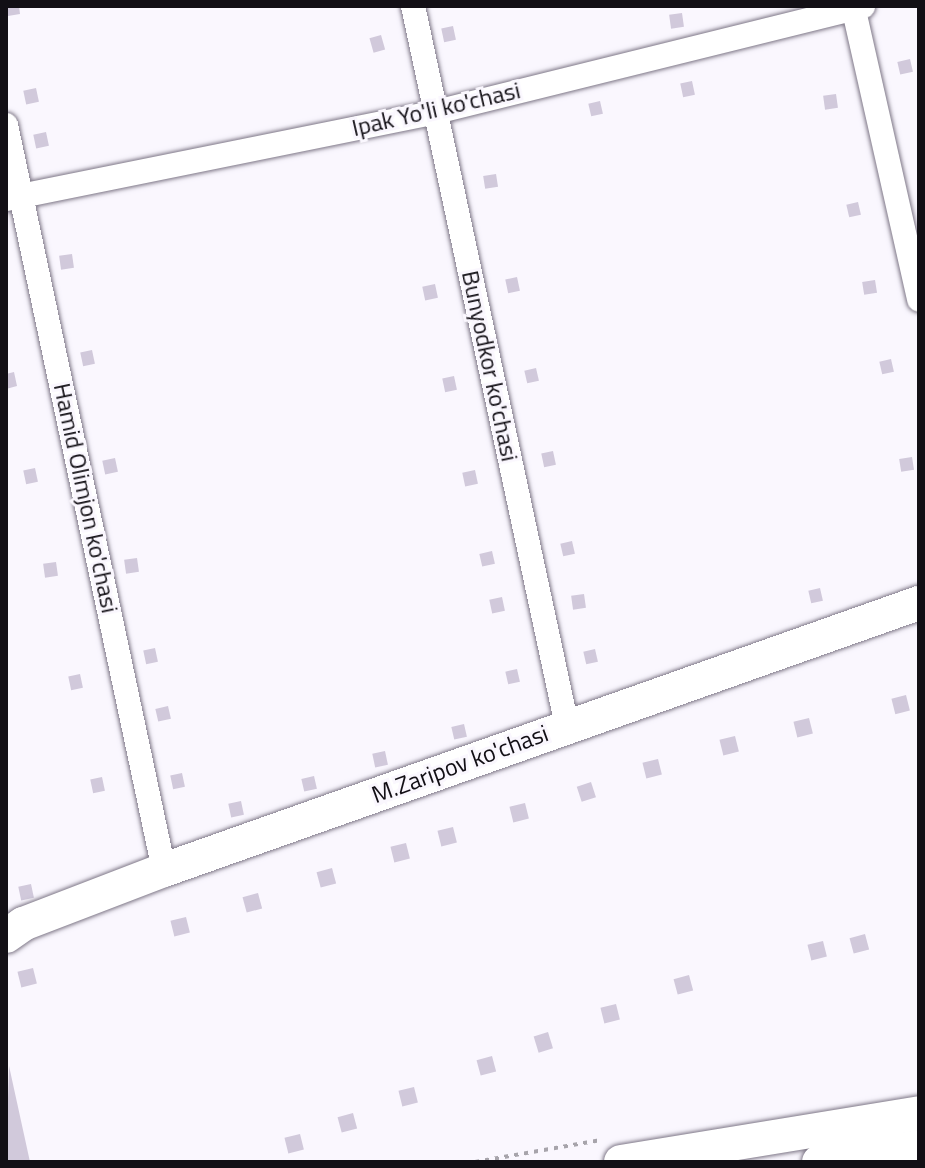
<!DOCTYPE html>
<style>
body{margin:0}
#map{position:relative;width:925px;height:1168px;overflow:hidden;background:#faf7fe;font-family:"Titillium Web",sans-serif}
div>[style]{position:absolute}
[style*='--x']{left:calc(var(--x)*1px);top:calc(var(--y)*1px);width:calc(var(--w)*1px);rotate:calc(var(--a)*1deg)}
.building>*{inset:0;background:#d1c9db;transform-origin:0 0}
.path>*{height:4px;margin-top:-2px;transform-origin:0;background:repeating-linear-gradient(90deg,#a7a4ab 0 4px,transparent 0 10px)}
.roads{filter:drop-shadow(0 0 2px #7e7787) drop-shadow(0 0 2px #7e7787)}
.street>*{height:24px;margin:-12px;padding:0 12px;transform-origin:12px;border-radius:12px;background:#fff}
.secondary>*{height:34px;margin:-17px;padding:0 17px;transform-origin:17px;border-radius:17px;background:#fff}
span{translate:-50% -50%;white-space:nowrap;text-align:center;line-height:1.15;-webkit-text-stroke:6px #faf7fe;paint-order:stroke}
.street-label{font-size:24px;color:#120f15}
.frame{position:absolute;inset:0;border:8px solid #120f15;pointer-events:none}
</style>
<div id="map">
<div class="building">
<div style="clip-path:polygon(6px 6px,19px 6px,20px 14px,8px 16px)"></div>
<div style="left:682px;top:13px;width:14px;height:13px;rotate:82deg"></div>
<div style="left:453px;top:26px;width:14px;height:12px;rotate:78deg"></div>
<div style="left:381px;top:35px;width:15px;height:12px;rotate:74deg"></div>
<div style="left:910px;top:59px;width:13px;height:13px;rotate:77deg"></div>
<div style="left:692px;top:81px;width:14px;height:12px;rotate:78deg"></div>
<div style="left:36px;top:88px;width:14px;height:13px;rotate:78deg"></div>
<div style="left:836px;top:94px;width:14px;height:13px;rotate:82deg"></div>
<div style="left:600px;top:101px;width:13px;height:12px;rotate:77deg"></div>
<div style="left:46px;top:132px;width:14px;height:13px;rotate:78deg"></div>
<div style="left:496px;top:174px;width:13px;height:13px;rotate:81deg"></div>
<div style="left:858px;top:202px;width:13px;height:12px;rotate:77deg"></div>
<div style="left:72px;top:254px;width:14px;height:13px;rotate:82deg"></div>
<div style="left:517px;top:277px;width:14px;height:12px;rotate:78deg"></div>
<div style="left:875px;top:280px;width:13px;height:13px;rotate:81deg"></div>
<div style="left:435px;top:284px;width:14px;height:13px;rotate:78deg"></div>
<div style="left:92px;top:350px;width:14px;height:12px;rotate:78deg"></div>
<div style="left:891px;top:359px;width:13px;height:12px;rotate:77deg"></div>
<div style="left:536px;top:368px;width:13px;height:12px;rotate:77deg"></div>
<div style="clip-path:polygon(14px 372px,17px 386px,6px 389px,6px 374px)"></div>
<div style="left:454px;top:376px;width:14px;height:12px;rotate:78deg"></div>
<div style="left:553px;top:451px;width:14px;height:12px;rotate:78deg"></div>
<div style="left:912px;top:457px;width:13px;height:13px;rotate:81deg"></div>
<div style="left:115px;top:458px;width:14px;height:13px;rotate:78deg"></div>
<div style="left:35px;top:468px;width:14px;height:12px;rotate:78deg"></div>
<div style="left:475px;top:470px;width:14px;height:13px;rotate:78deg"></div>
<div style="left:572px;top:541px;width:13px;height:12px;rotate:77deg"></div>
<div style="left:492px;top:551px;width:13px;height:13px;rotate:77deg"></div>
<div style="left:137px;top:558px;width:14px;height:13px;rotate:82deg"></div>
<div style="left:56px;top:562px;width:14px;height:13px;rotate:82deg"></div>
<div style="left:820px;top:588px;width:13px;height:12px;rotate:77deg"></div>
<div style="left:584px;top:594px;width:14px;height:13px;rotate:82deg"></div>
<div style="left:502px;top:597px;width:14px;height:13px;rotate:78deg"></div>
<div style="left:155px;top:648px;width:14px;height:12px;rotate:78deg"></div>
<div style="left:595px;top:649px;width:13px;height:12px;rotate:77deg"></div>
<div style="left:517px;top:669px;width:13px;height:12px;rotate:77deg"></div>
<div style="left:80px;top:674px;width:14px;height:12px;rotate:78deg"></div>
<div style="left:906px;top:695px;width:16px;height:15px;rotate:76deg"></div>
<div style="left:168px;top:706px;width:13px;height:13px;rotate:77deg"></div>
<div style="left:809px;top:718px;width:16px;height:16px;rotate:76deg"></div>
<div style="left:464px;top:724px;width:13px;height:13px;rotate:77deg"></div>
<div style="left:735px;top:736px;width:16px;height:16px;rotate:76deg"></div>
<div style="left:385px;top:751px;width:14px;height:13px;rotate:78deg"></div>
<div style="left:658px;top:759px;width:16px;height:16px;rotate:76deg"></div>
<div style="left:182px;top:773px;width:14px;height:12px;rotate:78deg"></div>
<div style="left:314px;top:776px;width:13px;height:13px;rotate:77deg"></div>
<div style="left:102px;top:777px;width:14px;height:12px;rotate:78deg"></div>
<div style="left:591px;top:782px;width:16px;height:15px;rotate:72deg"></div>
<div style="left:241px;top:801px;width:14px;height:13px;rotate:78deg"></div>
<div style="left:525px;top:803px;width:16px;height:16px;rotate:76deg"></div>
<div style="left:453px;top:827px;width:16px;height:16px;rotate:76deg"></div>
<div style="left:406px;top:843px;width:16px;height:16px;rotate:76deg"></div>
<div style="left:332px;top:868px;width:16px;height:16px;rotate:75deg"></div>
<div style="left:31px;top:884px;width:14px;height:13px;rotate:78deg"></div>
<div style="left:258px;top:893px;width:16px;height:16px;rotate:75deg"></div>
<div style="left:186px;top:917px;width:16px;height:16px;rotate:76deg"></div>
<div style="left:865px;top:934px;width:16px;height:16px;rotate:75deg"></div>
<div style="left:823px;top:941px;width:16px;height:16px;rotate:76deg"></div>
<div style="left:33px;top:968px;width:16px;height:16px;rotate:76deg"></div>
<div style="left:689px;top:975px;width:16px;height:16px;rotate:75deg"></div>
<div style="left:616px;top:1004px;width:16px;height:16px;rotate:76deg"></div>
<div style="left:548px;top:1032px;width:17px;height:15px;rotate:73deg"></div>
<div style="left:492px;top:1056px;width:16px;height:16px;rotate:75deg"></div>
<div style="clip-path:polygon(9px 1066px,30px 1162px,6px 1162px)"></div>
<div style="left:414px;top:1087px;width:16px;height:16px;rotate:76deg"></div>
<div style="left:353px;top:1113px;width:16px;height:16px;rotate:75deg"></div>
<div style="left:300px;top:1134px;width:16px;height:16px;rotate:76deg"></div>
</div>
<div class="path">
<div style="--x:475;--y:1162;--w:128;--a:-9.9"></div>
</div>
<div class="roads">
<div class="street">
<div style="--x:413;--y:6;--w:736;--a:77.93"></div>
<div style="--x:853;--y:6;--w:301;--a:77.3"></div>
<div style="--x:6;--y:125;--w:762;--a:78.03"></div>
<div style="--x:6;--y:199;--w:439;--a:-11.4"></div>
<div style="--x:436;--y:112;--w:440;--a:-13.9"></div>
</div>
<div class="secondary">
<div style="--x:6;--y:936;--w:21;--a:-35"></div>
<div style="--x:23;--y:924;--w:151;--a:-21"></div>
<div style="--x:164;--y:870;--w:801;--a:-19.48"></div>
<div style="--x:621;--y:1162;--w:302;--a:-9.3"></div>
<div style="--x:819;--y:1162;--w:101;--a:-8.5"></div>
</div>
</div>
<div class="street-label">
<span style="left:436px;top:109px;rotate:-13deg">Ipak Yo'li ko'chasi</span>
<span style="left:490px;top:366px;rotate:78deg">Bunyodkor ko'chasi</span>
<span style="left:86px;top:498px;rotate:78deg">Hamid Olimjon ko'chasi</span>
<span style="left:460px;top:764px;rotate:-20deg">M.Zaripov ko'chasi</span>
</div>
<div class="frame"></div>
</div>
